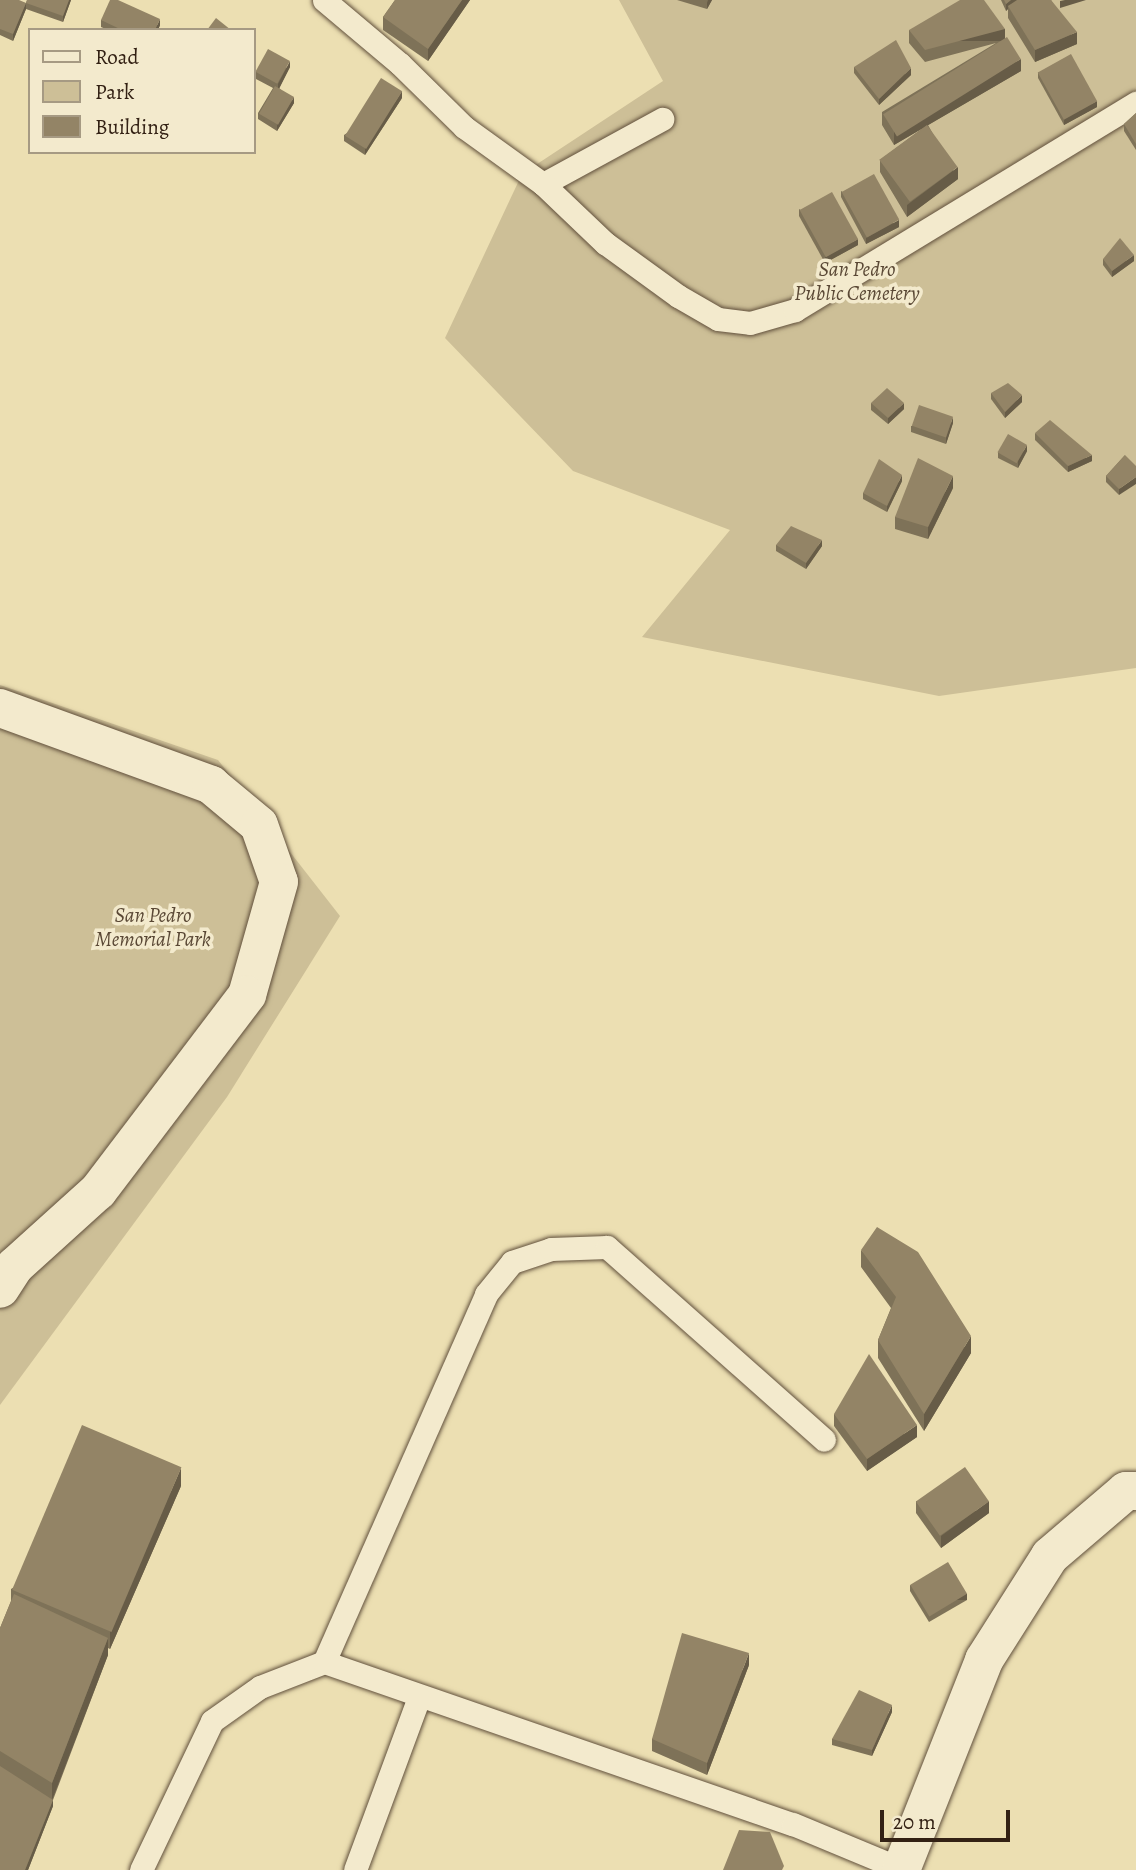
<!DOCTYPE html>
<style>
body{margin:0}
#map{position:relative;width:1136px;height:1870px;overflow:hidden;background:#ecdfb2;font-family:Alegreya,serif}
div>[style]{position:absolute}
[style*='--x']{left:calc(var(--x)*1px);top:calc(var(--y)*1px);width:calc(var(--w)*1px);rotate:calc(var(--a)*1deg)}
.green>*{inset:0;background:#cdbf97}
.roads{filter:drop-shadow(0 0 2px #61503c) drop-shadow(0 0 2px #61503c)}
.service>*{height:23px;margin:-11.5px;padding:0 11.5px;transform-origin:11.5px;border-radius:11.5px;background:#f3eacd}
.minor>*{height:38px;margin:-19px;padding:0 19px;transform-origin:19px;border-radius:19px;background:#f3eacd}
.wall>*{inset:0;background:#7e7258}
.shaded-wall>*{inset:0;background:#675c47;transform-origin:0 0}
.building>*{inset:0;background:#938466;transform-origin:0 0}
span{translate:-50% -50%;white-space:nowrap;text-align:center;line-height:1.15;-webkit-text-stroke:7px #f3eacd;paint-order:stroke}
.park-label{font-size:21px;color:#5a4835;font-style:italic}
.legend{position:absolute;left:28px;top:28px;width:228px;height:126px;box-sizing:border-box;background:#f3eacd;border:2px solid #a69a83;margin:0;padding:9px 12px;list-style:none;font-size:21px;color:#332114}
.legend li{display:flex;align-items:center;gap:14px;height:35px}
.legend b{width:35px;border:2px solid #a69a83}
.scale{position:absolute;left:880px;top:1810px;width:130px;height:32px;box-sizing:border-box;border:4px solid #332114;border-top:0;padding-left:9px;font-size:21px;line-height:24px;white-space:nowrap;color:#332114;-webkit-text-stroke:5px #f3eacd;paint-order:stroke}
</style>
<div id="map">
<div class="green">
<div style="clip-path:polygon(619px 0,1136px 0,1136px 668px,939px 696px,642px 637px,730px 530px,573px 471px,445px 338px,522px 174px,663px 81px)"></div>
<div style="clip-path:polygon(0 685px,218px 760px,340px 916px,227px 1097px,0 1405px)"></div>
</div>
<div class="roads">
<div class="service">
<div style="--x:324;--y:0;--w:99;--a:40.1"></div>
<div style="--x:400;--y:64;--w:90;--a:44.5"></div>
<div style="--x:464;--y:127;--w:97;--a:35.8"></div>
<div style="--x:543;--y:184;--w:136;--a:-28.6"></div>
<div style="--x:543;--y:184;--w:86;--a:43.6"></div>
<div style="--x:605;--y:243;--w:90;--a:36"></div>
<div style="--x:678;--y:296;--w:46;--a:29.9"></div>
<div style="--x:718;--y:319;--w:32;--a:7"></div>
<div style="--x:750;--y:323;--w:47;--a:-16.1"></div>
<div style="--x:795;--y:310;--w:399;--a:-31.3"></div>
<div style="--x:324;--y:1662;--w:402;--a:-66.2"></div>
<div style="--x:486;--y:1294;--w:41;--a:-50.9"></div>
<div style="--x:512;--y:1262;--w:41;--a:-18.4"></div>
<div style="--x:551;--y:1249;--w:56;--a:-2"></div>
<div style="--x:607;--y:1247;--w:290;--a:41.6"></div>
<div style="--x:141;--y:1870;--w:165;--a:-64.5"></div>
<div style="--x:212;--y:1721;--w:59;--a:-35.3"></div>
<div style="--x:260;--y:1687;--w:69;--a:-21.3"></div>
<div style="--x:324;--y:1662;--w:496;--a:19.1"></div>
<div style="--x:793;--y:1824;--w:117;--a:22.6"></div>
<div style="--x:355;--y:1870;--w:184;--a:-69.7"></div>
</div>
<div class="minor">
<div style="--x:0;--y:708;--w:225;--a:20"></div>
<div style="--x:211;--y:785;--w:62;--a:39.8"></div>
<div style="--x:259;--y:825;--w:60;--a:70.7"></div>
<div style="--x:279;--y:882;--w:117;--a:105.8"></div>
<div style="--x:247;--y:995;--w:246;--a:127.2"></div>
<div style="--x:98;--y:1191;--w:112;--a:137.9"></div>
<div style="--x:15;--y:1266;--w:27;--a:123"></div>
<div style="--x:901;--y:1870;--w:226;--a:-68.4"></div>
<div style="--x:984;--y:1660;--w:123;--a:-57.6"></div>
<div style="--x:1050;--y:1556;--w:100;--a:-40.5"></div>
<div style="--x:1126;--y:1491;--w:10;--a:0"></div>
</div>
</div>
<div class="wall">
<div style="clip-path:polygon(0 0,26px 3px,27px 0,71px 0,63px 22px,26px 9px,13px 41px,0 35px)"></div>
<div style="clip-path:polygon(395px 0,470px 0,428px 61px,383px 30px,383px 17px)"></div>
<div style="clip-path:polygon(677px 0,712px 0,707px 9px)"></div>
<div style="clip-path:polygon(1001px 0,1051px 0,1077px 44px,1035px 62px,1008px 18px,1008px 9px,1006px 11px)"></div>
<div style="clip-path:polygon(101px 20px,160px 25px,158px 30px,108px 30px,101px 27px)"></div>
<div style="clip-path:polygon(909px 30px,1005px 38px,1021px 71px,928px 125px,958px 179px,907px 217px,880px 172px,880px 160px,923px 128px,894px 145px,882px 125px,882px 112px,996px 43px,925px 62px,909px 43px)"></div>
<div style="clip-path:polygon(290px 67px,279px 88px,294px 103px,277px 131px,258px 119px,258px 113px,273px 88px,256px 79px,256px 72px)"></div>
<div style="clip-path:polygon(854px 67px,911px 75px,879px 105px,854px 73px)"></div>
<div style="clip-path:polygon(1038px 72px,1097px 107px,1064px 125px,1038px 78px)"></div>
<div style="clip-path:polygon(402px 98px,365px 155px,344px 141px,344px 135px)"></div>
<div style="clip-path:polygon(1136px 113px,1136px 150px,1124px 131px,1124px 124px)"></div>
<div style="clip-path:polygon(841px 191px,899px 227px,866px 244px,841px 197px)"></div>
<div style="clip-path:polygon(799px 209px,858px 245px,825px 263px,799px 216px)"></div>
<div style="clip-path:polygon(1103px 259px,1134px 261px,1112px 277px,1103px 265px)"></div>
<div style="clip-path:polygon(991px 393px,1022px 402px,1005px 418px,991px 399px)"></div>
<div style="clip-path:polygon(871px 403px,904px 409px,888px 424px,871px 410px)"></div>
<div style="clip-path:polygon(953px 423px,946px 444px,911px 432px,911px 426px)"></div>
<div style="clip-path:polygon(1035px 433px,1092px 461px,1068px 472px,1035px 440px)"></div>
<div style="clip-path:polygon(1027px 451px,1018px 468px,998px 458px,998px 452px)"></div>
<div style="clip-path:polygon(1125px 455px,1119px 495px,1106px 482px,1106px 476px)"></div>
<div style="clip-path:polygon(902px 481px,887px 512px,863px 499px,863px 493px)"></div>
<div style="clip-path:polygon(953px 488px,928px 539px,895px 529px,895px 517px)"></div>
<div style="clip-path:polygon(776px 545px,822px 546px,806px 569px,776px 551px)"></div>
<div style="clip-path:polygon(861px 1250px,971px 1353px,924px 1431px,878px 1358px,878px 1340px,891px 1308px,861px 1267px)"></div>
<div style="clip-path:polygon(834px 1414px,917px 1437px,867px 1471px,834px 1426px)"></div>
<div style="clip-path:polygon(181px 1486px,110px 1649px,108px 1648px,108px 1655px,53px 1800px,53px 1806px,28px 1870px,0 1870px,0 1628px,11px 1601px,11px 1589px)"></div>
<div style="clip-path:polygon(916px 1501px,989px 1513px,941px 1548px,916px 1513px)"></div>
<div style="clip-path:polygon(910px 1585px,967px 1600px,929px 1622px,910px 1591px)"></div>
<div style="clip-path:polygon(749px 1665px,707px 1775px,652px 1751px,652px 1739px)"></div>
<div style="clip-path:polygon(892px 1712px,872px 1756px,832px 1745px,832px 1739px)"></div>
</div>
<div class="shaded-wall">
<div style="clip-path:polygon(69px 0,71px 0,63px 22px,63px 16px)"></div>
<div style="clip-path:polygon(462px 0,470px 0,428px 61px,428px 49px)"></div>
<div style="clip-path:polygon(708px 0,712px 0,707px 9px,707px 3px)"></div>
<div style="clip-path:polygon(1011px 0,1019px 0,1008px 6px,1008px 9px,1006px 11px,1006px 4px)"></div>
<div style="clip-path:polygon(1065px 0,1086px 0,1060px 8px,1060px 1px)"></div>
<div style="clip-path:polygon(26px 3px,26px 9px,13px 41px,13px 34px)"></div>
<div style="clip-path:polygon(160px 19px,160px 25px,158px 30px,155px 30px)"></div>
<div style="left:1005px;top:29px;width:12px;height:83px;rotate:90deg"></div>
<div style="clip-path:polygon(1077px 32px,1077px 44px,1035px 62px,1035px 50px)"></div>
<div style="clip-path:polygon(1021px 59px,1021px 71px,894px 145px,894px 132px)"></div>
<div style="clip-path:polygon(290px 61px,290px 67px,278px 91px,278px 84px)"></div>
<div style="clip-path:polygon(911px 68px,911px 75px,879px 105px,879px 99px)"></div>
<div style="clip-path:polygon(402px 91px,402px 98px,365px 155px,365px 148px)"></div>
<div style="clip-path:polygon(294px 97px,294px 103px,277px 131px,277px 125px)"></div>
<div style="clip-path:polygon(1097px 101px,1097px 107px,1064px 125px,1064px 118px)"></div>
<div style="clip-path:polygon(958px 167px,958px 179px,907px 217px,907px 205px)"></div>
<div style="clip-path:polygon(899px 220px,899px 227px,866px 244px,866px 238px)"></div>
<div style="clip-path:polygon(858px 239px,858px 245px,825px 263px,825px 257px)"></div>
<div style="clip-path:polygon(1134px 255px,1134px 261px,1112px 277px,1112px 271px)"></div>
<div style="clip-path:polygon(1022px 395px,1022px 402px,1005px 418px,1005px 412px)"></div>
<div style="clip-path:polygon(904px 403px,904px 409px,888px 424px,888px 418px)"></div>
<div style="clip-path:polygon(953px 417px,953px 423px,946px 444px,946px 438px)"></div>
<div style="clip-path:polygon(1027px 445px,1027px 451px,1018px 468px,1018px 461px)"></div>
<div style="clip-path:polygon(1092px 455px,1092px 461px,1068px 472px,1068px 466px)"></div>
<div style="clip-path:polygon(902px 475px,902px 481px,887px 512px,887px 506px)"></div>
<div style="clip-path:polygon(953px 476px,953px 488px,928px 539px,928px 527px)"></div>
<div style="clip-path:polygon(1136px 477px,1136px 484px,1119px 495px,1119px 489px)"></div>
<div style="clip-path:polygon(822px 540px,822px 546px,806px 569px,806px 563px)"></div>
<div style="clip-path:polygon(971px 1336px,971px 1353px,924px 1431px,924px 1414px)"></div>
<div style="clip-path:polygon(917px 1425px,917px 1437px,867px 1471px,867px 1459px)"></div>
<div style="clip-path:polygon(181px 1468px,181px 1486px,110px 1649px,110px 1632px)"></div>
<div style="clip-path:polygon(989px 1501px,989px 1513px,941px 1548px,941px 1536px)"></div>
<div style="left:967px;top:1594px;width:6px;height:44px;rotate:90deg"></div>
<div style="clip-path:polygon(108px 1638px,108px 1655px,52px 1800px,52px 1783px)"></div>
<div style="clip-path:polygon(749px 1653px,749px 1665px,707px 1775px,707px 1763px)"></div>
<div style="clip-path:polygon(892px 1705px,892px 1712px,872px 1756px,872px 1750px)"></div>
<div style="clip-path:polygon(53px 1800px,53px 1806px,28px 1870px,25px 1870px)"></div>
</div>
<div class="building">
<div style="clip-path:polygon(0 0,19px 0,26px 3px,27px 0,69px 0,63px 16px,26px 3px,13px 34px,0 29px)"></div>
<div style="clip-path:polygon(110px 0,118px 0,160px 19px,155px 30px,122px 30px,101px 20px)"></div>
<div style="clip-path:polygon(395px 0,462px 0,428px 49px,383px 17px)"></div>
<div style="clip-path:polygon(960px 0,984px 0,1005px 29px,925px 50px,909px 30px)"></div>
<div style="clip-path:polygon(1004px 0,1011px 0,1006px 4px)"></div>
<div style="clip-path:polygon(1017px 0,1051px 0,1077px 32px,1035px 50px,1008px 6px)"></div>
<div style="clip-path:polygon(216px 18px,231px 30px,207px 30px)"></div>
<div style="left:1007px;top:37px;width:26px;height:146px;rotate:58deg"></div>
<div style="clip-path:polygon(896px 40px,911px 68px,879px 99px,854px 67px)"></div>
<div style="left:268px;top:49px;width:25px;height:26px;rotate:29deg"></div>
<div style="left:1071px;top:54px;width:54px;height:38px;rotate:61deg"></div>
<div style="left:381px;top:78px;width:25px;height:68px;rotate:32deg"></div>
<div style="left:275px;top:86px;width:22px;height:32px;rotate:30deg"></div>
<div style="clip-path:polygon(1136px 113px,1136px 144px,1124px 124px)"></div>
<div style="left:927px;top:125px;width:52px;height:59px;rotate:54deg"></div>
<div style="left:874px;top:174px;width:52px;height:37px;rotate:61deg"></div>
<div style="left:832px;top:192px;width:54px;height:37px;rotate:61deg"></div>
<div style="clip-path:polygon(1120px 238px,1134px 255px,1112px 271px,1103px 259px)"></div>
<div style="clip-path:polygon(1008px 383px,1022px 395px,1005px 412px,991px 393px)"></div>
<div style="clip-path:polygon(887px 388px,904px 403px,888px 418px,871px 403px)"></div>
<div style="left:919px;top:405px;width:36px;height:22px;rotate:19deg"></div>
<div style="clip-path:polygon(1050px 420px,1092px 455px,1068px 466px,1035px 433px)"></div>
<div style="left:1008px;top:434px;width:22px;height:21px;rotate:30deg"></div>
<div style="clip-path:polygon(1125px 455px,1136px 466px,1136px 477px,1119px 489px,1106px 476px)"></div>
<div style="clip-path:polygon(918px 458px,953px 476px,928px 527px,895px 517px)"></div>
<div style="clip-path:polygon(879px 459px,902px 475px,887px 506px,863px 493px)"></div>
<div style="clip-path:polygon(791px 526px,822px 540px,806px 563px,776px 545px)"></div>
<div style="clip-path:polygon(877px 1227px,918px 1252px,971px 1336px,924px 1414px,878px 1340px,896px 1297px,861px 1250px)"></div>
<div style="clip-path:polygon(869px 1354px,917px 1425px,867px 1459px,834px 1414px)"></div>
<div style="left:82px;top:1425px;width:108px;height:179px;rotate:23deg"></div>
<div style="left:965px;top:1467px;width:42px;height:60px;rotate:55deg"></div>
<div style="left:948px;top:1562px;width:37px;height:44px;rotate:59deg"></div>
<div style="clip-path:polygon(14px 1594px,108px 1638px,52px 1783px,0 1751px,0 1628px)"></div>
<div style="clip-path:polygon(682px 1633px,749px 1653px,707px 1763px,652px 1739px)"></div>
<div style="clip-path:polygon(859px 1690px,892px 1705px,872px 1750px,832px 1739px)"></div>
<div style="clip-path:polygon(0 1766px,53px 1800px,25px 1870px,0 1870px)"></div>
<div style="clip-path:polygon(739px 1830px,770px 1832px,784px 1866px,782px 1870px,723px 1870px)"></div>
</div>
<div class="park-label">
<span style="left:857px;top:281px">San Pedro<br>Public Cemetery</span>
<span style="left:153px;top:927px">San Pedro<br>Memorial Park</span>
</div>
<ul class="legend">
<li><b style="height:9px;background:#f3eacd"></b>Road</li>
<li><b style="height:19px;background:#cdbf97"></b>Park</li>
<li><b style="height:19px;background:#938466"></b>Building</li>
</ul>
<div class="scale">20 m</div>
</div>
